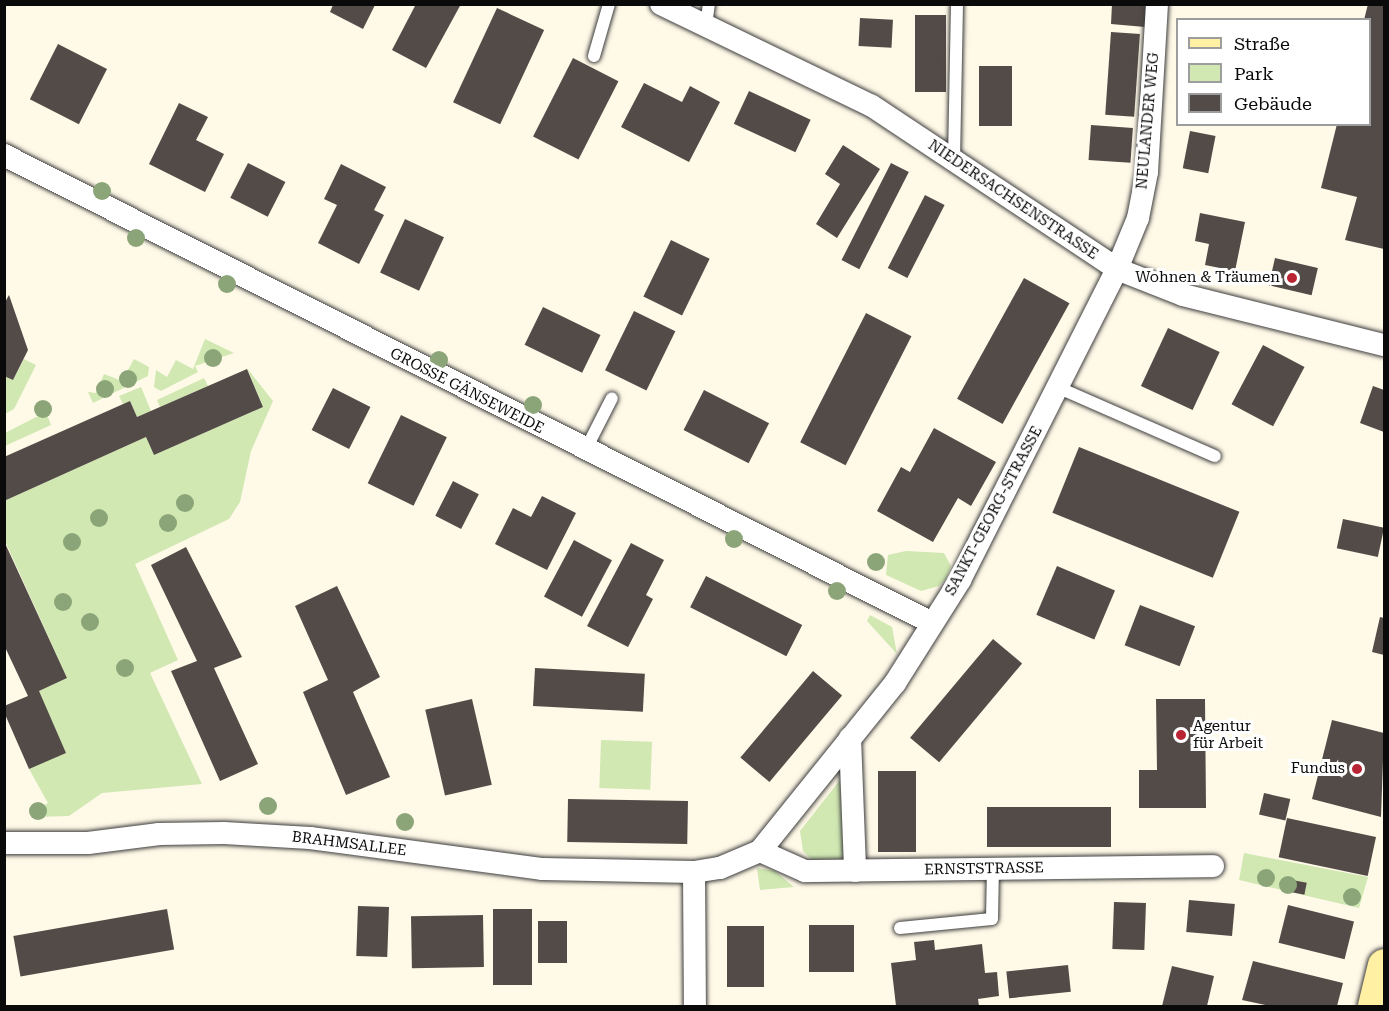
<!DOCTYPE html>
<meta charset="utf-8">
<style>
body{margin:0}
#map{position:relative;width:1389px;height:1011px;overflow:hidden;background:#fff9e8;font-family:"Roboto Serif",serif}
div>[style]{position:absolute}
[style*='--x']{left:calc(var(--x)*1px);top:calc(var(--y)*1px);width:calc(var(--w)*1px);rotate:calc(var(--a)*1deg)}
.green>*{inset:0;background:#d1e8b3;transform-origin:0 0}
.building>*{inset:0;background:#534b47;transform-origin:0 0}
.roads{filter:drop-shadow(0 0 2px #3d3d3d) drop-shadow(0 0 2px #3d3d3d)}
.service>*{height:12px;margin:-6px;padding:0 6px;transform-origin:6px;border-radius:6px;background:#fff}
.minor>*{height:22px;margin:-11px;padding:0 11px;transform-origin:11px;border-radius:11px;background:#fff}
.secondary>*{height:32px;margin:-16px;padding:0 16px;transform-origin:16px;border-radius:16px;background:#fff0a3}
.trees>*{width:18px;height:18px;margin:-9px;border-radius:50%;background:#8ca578}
.dots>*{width:16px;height:16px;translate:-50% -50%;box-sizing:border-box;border:3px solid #fff;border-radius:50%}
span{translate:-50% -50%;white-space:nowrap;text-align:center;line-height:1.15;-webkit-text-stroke:6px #fff;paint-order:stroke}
.street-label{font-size:15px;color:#0a0a0a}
.poi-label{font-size:15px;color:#0a0a0a}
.right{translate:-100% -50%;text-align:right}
.left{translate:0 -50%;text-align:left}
.frame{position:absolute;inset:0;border:6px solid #0a0a0a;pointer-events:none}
.legend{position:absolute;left:1176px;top:18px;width:195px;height:108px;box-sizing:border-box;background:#fff;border:2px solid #9d9d9d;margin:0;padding:8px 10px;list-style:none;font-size:18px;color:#0a0a0a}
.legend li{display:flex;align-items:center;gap:12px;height:30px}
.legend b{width:30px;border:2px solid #9d9d9d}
</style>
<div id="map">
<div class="green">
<div style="clip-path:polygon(205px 339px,234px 353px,195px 366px,198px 372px,161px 391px,154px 387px,156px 370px,167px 377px,176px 360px,193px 369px)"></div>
<div style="clip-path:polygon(24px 359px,36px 365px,14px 409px,5px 414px,5px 376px,13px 380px)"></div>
<div style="clip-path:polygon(134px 359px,149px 367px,148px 376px,93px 403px,88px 392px,96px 393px,104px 374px,122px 381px)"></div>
<div style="clip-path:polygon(247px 368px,273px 401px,251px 451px,240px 502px,229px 519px,135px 564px,178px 660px,150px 673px,202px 784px,102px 793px,69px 816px,35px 817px,34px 811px,48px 803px,29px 769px,39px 691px,67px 678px,5px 541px,4px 501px,146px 437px,154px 455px,263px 407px)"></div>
<div style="clip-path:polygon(204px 378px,208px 386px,160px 407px,157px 400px)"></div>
<div style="clip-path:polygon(141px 387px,151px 411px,137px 417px,130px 401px,123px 404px,119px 396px)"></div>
<div style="clip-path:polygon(46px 412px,51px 425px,5px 446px,5px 433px)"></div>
<div style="clip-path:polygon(906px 551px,944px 553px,951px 566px,946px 579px,939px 586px,921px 591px,886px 575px,888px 555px)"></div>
<div style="clip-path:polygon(870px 615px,892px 627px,897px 654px,867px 621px)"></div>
<div style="left:601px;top:740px;width:51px;height:48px;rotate:2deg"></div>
<div style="clip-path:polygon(840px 780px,846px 864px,814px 862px,803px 851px,800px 831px)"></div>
<div style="clip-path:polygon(1244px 853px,1368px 877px,1359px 908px,1239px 880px)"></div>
<div style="clip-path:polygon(757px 868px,775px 871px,794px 887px,760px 890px)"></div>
</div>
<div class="building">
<div style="clip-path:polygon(416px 4px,461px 4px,426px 68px,392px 50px)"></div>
<div style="clip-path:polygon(1112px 4px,1147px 4px,1145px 27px,1111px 24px)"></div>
<div style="clip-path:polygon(1368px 4px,1384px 4px,1384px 249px,1345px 240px,1357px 197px,1321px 188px,1337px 124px,1370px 124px,1370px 20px,1364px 20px)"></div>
<div style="clip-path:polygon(333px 5px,375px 5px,363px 29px,330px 12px)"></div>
<div style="left:497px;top:8px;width:52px;height:104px;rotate:25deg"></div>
<div style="left:915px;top:15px;width:31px;height:77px"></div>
<div style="left:860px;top:18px;width:33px;height:28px;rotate:3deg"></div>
<div style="left:1111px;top:32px;width:29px;height:83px;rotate:4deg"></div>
<div style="left:58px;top:44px;width:55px;height:62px;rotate:27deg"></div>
<div style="left:573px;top:58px;width:51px;height:88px;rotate:27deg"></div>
<div style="left:979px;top:66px;width:33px;height:60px"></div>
<div style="clip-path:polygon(644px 83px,682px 102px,690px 86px,720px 102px,689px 162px,621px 127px)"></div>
<div style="left:749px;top:91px;width:68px;height:36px;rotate:25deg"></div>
<div style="clip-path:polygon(179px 103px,208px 117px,196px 140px,224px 154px,205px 192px,149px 164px)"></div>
<div style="left:1091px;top:125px;width:42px;height:35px;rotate:4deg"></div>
<div style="left:1190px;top:131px;width:26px;height:38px;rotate:11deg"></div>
<div style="clip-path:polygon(843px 145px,880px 169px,837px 238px,816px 224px,840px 184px,825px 174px)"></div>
<div style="left:248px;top:163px;width:42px;height:39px;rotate:27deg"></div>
<div style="left:891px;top:163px;width:20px;height:109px;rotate:27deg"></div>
<div style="clip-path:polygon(341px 164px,386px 187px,374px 210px,384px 215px,359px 264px,318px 243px,337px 205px,324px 199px)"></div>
<div style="left:925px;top:195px;width:22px;height:82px;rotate:27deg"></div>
<div style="clip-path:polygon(1200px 213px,1245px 222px,1235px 271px,1205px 265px,1209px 244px,1195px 241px)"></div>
<div style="left:405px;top:219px;width:43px;height:59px;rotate:25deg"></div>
<div style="left:671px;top:240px;width:43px;height:63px;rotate:26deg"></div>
<div style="left:1275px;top:258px;width:44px;height:28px;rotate:13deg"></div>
<div style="left:1024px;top:278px;width:52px;height:138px;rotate:29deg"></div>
<div style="clip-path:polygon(9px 295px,28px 350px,13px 380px,4px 376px,4px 304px)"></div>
<div style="left:543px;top:307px;width:64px;height:42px;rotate:26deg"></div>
<div style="left:634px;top:311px;width:46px;height:66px;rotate:26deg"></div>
<div style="left:866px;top:313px;width:51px;height:145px;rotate:27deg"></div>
<div style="left:1168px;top:328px;width:57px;height:64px;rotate:25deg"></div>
<div style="left:1263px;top:345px;width:47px;height:67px;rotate:28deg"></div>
<div style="clip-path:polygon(247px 369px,263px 407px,154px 455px,146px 437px,4px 501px,4px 457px,130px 401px,137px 417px)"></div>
<div style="clip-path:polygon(1373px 386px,1384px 390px,1384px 432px,1360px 423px)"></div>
<div style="left:333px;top:388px;width:42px;height:47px;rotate:27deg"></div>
<div style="left:704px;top:390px;width:73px;height:45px;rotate:27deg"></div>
<div style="left:401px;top:415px;width:51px;height:76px;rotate:26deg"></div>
<div style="clip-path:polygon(934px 428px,996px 462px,971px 506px,958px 498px,933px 542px,877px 511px,901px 467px,910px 472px)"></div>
<div style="left:1079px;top:447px;width:173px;height:71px;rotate:22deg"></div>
<div style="left:453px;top:481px;width:29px;height:39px;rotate:27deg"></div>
<div style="clip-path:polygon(542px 496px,576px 513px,547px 570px,495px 544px,513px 508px,531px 517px)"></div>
<div style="left:1343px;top:519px;width:42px;height:30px;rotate:12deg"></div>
<div style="left:574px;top:540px;width:43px;height:64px;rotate:28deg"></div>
<div style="clip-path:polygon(4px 541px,67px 678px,39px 691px,66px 753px,29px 769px,4px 712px,4px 706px,28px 696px,4px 645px)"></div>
<div style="clip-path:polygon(631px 543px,664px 560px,646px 595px,653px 599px,628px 647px,587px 626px)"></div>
<div style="clip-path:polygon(186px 547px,242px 657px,214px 668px,258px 764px,220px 781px,171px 671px,197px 661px,151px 565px)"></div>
<div style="left:1057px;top:566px;width:63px;height:53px;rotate:23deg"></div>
<div style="left:706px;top:576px;width:108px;height:35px;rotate:27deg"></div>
<div style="clip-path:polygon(337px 586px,380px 677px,353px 692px,390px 777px,346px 795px,303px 692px,328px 680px,295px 606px)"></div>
<div style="left:1140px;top:605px;width:59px;height:43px;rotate:21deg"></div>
<div style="clip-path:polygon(1380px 617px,1384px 618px,1384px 655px,1372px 652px)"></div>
<div style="left:993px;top:639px;width:38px;height:129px;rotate:40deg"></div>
<div style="left:535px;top:668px;width:110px;height:38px;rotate:3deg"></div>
<div style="left:813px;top:671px;width:38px;height:113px;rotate:40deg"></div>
<div style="left:472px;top:699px;width:88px;height:48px;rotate:77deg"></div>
<div style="clip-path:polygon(1156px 699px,1205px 699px,1206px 808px,1139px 808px,1139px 770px,1157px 770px)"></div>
<div style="clip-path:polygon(1332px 720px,1384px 733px,1381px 817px,1312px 799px)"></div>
<div style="left:878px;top:771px;width:38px;height:81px"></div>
<div style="left:1264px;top:793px;width:27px;height:22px;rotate:13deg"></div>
<div style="left:568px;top:799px;width:120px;height:43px;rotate:1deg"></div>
<div style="left:987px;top:807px;width:124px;height:40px"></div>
<div style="left:1287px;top:818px;width:91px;height:40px;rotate:12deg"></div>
<div style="left:1292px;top:880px;width:15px;height:12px;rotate:11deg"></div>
<div style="left:1189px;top:900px;width:46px;height:32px;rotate:5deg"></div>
<div style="left:1114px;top:902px;width:32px;height:47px;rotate:2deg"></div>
<div style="left:1288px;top:905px;width:68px;height:39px;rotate:14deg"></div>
<div style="left:358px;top:906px;width:31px;height:50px;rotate:2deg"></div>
<div style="left:167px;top:909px;width:41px;height:156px;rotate:80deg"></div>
<div style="left:493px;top:909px;width:39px;height:76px"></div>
<div style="left:483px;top:915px;width:52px;height:72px;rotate:89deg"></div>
<div style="left:538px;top:921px;width:29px;height:42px"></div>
<div style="left:809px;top:925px;width:45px;height:47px"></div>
<div style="left:727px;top:926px;width:37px;height:61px"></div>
<div style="clip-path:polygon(934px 940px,935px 950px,982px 944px,985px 973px,997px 972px,999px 996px,978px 999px,979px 1006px,896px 1006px,891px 963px,916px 960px,914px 942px)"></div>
<div style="clip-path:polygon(1253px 961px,1343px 983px,1337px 1006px,1270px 1006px,1242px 1000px)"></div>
<div style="left:1068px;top:965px;width:27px;height:62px;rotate:84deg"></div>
<div style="clip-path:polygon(1172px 966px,1214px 976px,1207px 1006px,1162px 1006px)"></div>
</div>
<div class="roads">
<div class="service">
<div style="--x:706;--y:25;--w:21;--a:-82"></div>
<div style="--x:594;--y:56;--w:54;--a:-73.9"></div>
<div style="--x:954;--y:160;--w:156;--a:-88.9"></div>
<div style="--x:1059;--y:388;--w:170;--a:23.6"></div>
<div style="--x:585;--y:451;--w:59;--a:-63"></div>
<div style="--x:900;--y:928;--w:92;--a:-5.6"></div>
<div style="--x:992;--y:919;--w:50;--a:-88.9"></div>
</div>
<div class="minor">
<div style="--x:661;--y:4;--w:234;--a:25.8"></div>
<div style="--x:872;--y:106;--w:294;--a:33.6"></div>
<div style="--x:1117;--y:269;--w:71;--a:21.5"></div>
<div style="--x:1183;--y:295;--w:207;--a:14"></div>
<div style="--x:4;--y:155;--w:1039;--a:26.76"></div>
<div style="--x:850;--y:738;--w:133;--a:87.8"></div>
<div style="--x:4;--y:843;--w:84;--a:0"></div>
<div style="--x:88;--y:843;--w:72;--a:-7.2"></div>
<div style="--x:159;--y:834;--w:65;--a:-0.9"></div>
<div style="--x:224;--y:833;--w:86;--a:3.3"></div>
<div style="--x:310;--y:838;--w:235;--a:7.6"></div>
<div style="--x:543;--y:869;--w:151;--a:1.1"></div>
<div style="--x:694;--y:872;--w:26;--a:-9"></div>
<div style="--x:720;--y:868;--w:43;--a:-23"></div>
<div style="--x:760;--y:851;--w:216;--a:-51.2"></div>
<div style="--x:895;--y:683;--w:122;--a:-57.7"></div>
<div style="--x:960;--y:580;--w:348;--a:-63.2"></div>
<div style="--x:1117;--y:269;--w:55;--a:-67.6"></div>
<div style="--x:1138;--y:218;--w:47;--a:-78.9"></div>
<div style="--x:1147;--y:172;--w:168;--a:-86.6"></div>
<div style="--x:760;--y:851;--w:49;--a:24"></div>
<div style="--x:805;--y:871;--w:408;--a:-0.7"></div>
<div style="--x:694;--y:872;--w:134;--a:89.6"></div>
</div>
<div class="secondary">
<div style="--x:1374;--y:1006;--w:42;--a:-76.3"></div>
</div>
</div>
<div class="trees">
<div style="left:102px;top:191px"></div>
<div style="left:136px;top:238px"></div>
<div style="left:227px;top:284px"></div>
<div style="left:213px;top:358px"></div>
<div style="left:439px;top:360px"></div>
<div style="left:128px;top:379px"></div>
<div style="left:105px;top:389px"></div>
<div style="left:533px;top:405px"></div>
<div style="left:43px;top:409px"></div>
<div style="left:185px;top:503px"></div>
<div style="left:99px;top:518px"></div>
<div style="left:168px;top:523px"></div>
<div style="left:734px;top:539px"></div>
<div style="left:72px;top:542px"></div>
<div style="left:876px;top:562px"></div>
<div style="left:837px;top:591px"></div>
<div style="left:63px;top:602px"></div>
<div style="left:90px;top:622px"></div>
<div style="left:125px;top:668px"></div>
<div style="left:268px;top:806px"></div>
<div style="left:38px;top:811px"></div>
<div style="left:405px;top:822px"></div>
<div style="left:1266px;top:878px"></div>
<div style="left:1288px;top:885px"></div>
<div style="left:1352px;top:897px"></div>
</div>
<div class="dots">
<div style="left:1292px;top:278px;background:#b82433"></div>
<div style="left:1181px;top:735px;background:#b82433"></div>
<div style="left:1357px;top:769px;background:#b82433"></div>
</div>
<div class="street-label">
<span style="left:1148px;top:121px;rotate:-85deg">NEULANDER WEG</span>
<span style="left:1013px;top:200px;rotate:34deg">NIEDERSACHSENSTRASSE</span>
<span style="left:467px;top:391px;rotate:27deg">GROSSE GÄNSEWEIDE</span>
<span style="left:994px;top:511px;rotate:-62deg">SANKT-GEORG-STRASSE</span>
<span style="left:349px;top:844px;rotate:7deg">BRAHMSALLEE</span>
<span style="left:984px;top:869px;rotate:-1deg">ERNSTSTRASSE</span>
</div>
<div class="poi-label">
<span class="right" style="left:1280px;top:278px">Wohnen &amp; Träumen</span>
<span class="left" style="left:1193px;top:735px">Agentur<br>für Arbeit</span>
<span class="right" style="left:1345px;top:769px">Fundus</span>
</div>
<div class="frame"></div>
<ul class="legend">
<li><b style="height:8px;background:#fff0a3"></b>Straße</li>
<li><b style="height:16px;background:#d1e8b3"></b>Park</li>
<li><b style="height:16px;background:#534b47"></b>Gebäude</li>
</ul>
</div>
